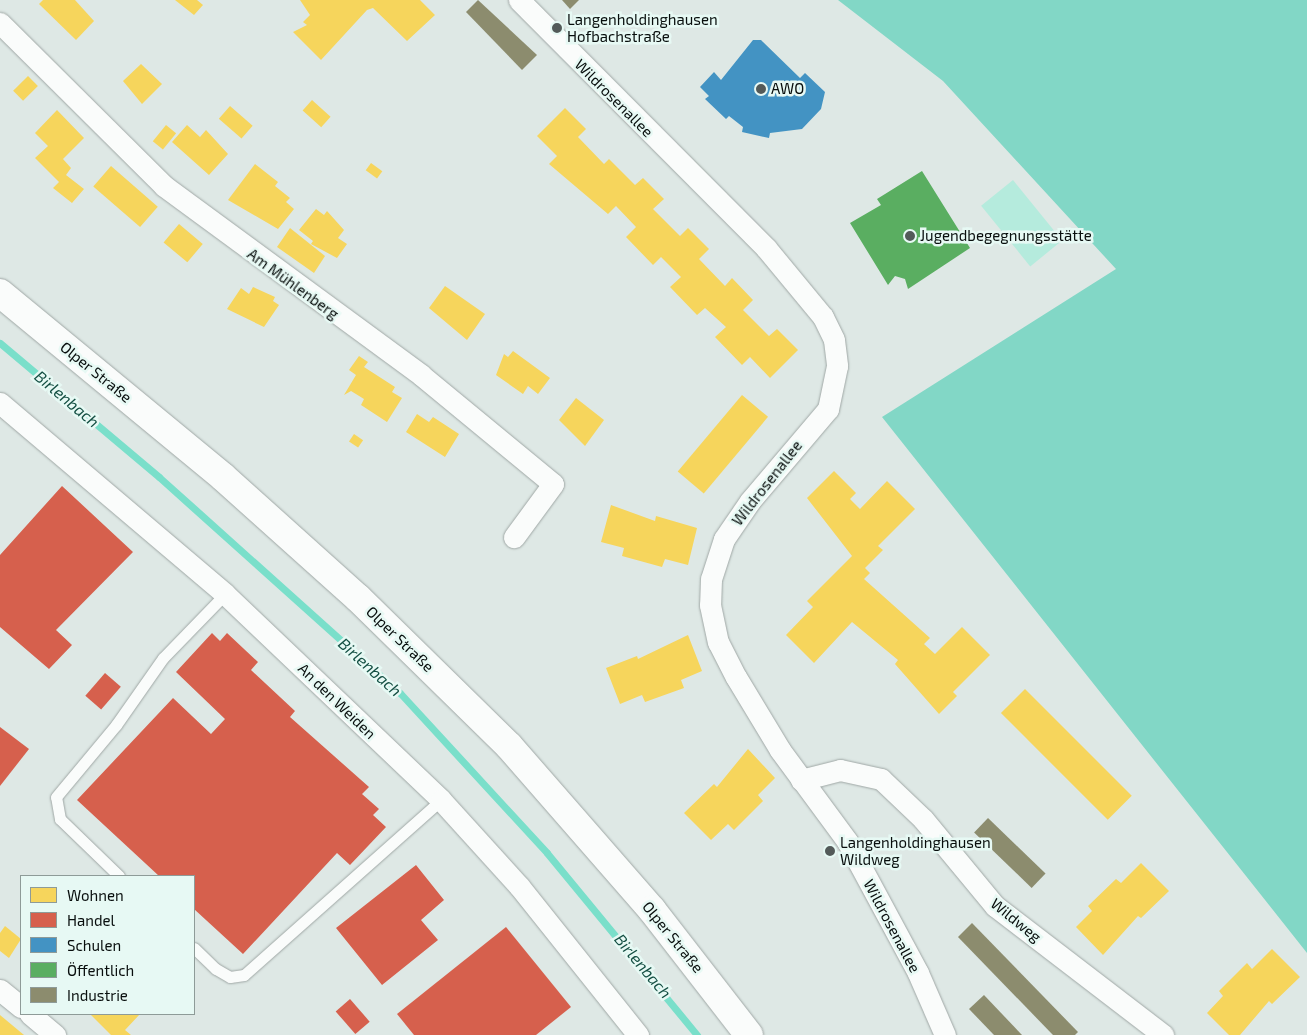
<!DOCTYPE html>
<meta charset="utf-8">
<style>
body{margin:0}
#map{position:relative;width:1307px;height:1035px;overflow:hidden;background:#dee8e5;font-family:"Exo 2",sans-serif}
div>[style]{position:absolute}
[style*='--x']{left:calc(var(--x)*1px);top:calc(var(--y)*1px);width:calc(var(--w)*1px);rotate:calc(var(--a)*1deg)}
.green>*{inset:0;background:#b5ebdd;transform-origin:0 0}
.forest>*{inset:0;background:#82d7c6}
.homes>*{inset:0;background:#f6d55c;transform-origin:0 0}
.shops>*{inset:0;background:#d6604d;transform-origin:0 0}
.schools>*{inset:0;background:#4393c3}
.public>*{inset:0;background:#5aae61}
.industry>*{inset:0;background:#8c8c6e;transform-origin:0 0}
.stream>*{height:7px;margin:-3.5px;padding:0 3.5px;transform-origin:3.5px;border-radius:3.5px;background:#7adfca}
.roads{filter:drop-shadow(0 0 1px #9fa7a5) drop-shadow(0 0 1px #9fa7a5)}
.service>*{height:11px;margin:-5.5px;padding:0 5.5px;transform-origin:5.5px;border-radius:5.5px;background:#fafcfb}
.minor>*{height:21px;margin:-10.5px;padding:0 10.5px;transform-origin:10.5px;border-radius:10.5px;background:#fafcfb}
.secondary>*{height:28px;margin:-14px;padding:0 14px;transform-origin:14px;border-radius:14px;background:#fafcfb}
.dots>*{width:14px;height:14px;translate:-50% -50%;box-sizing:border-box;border:2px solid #e7f9f4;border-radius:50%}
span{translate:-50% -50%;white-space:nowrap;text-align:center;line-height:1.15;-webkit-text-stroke:5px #e7f9f4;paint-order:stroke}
.poi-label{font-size:15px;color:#080e0d}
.left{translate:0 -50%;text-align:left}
.street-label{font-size:15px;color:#080e0d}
.water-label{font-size:16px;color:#144f43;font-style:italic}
.legend{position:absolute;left:20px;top:875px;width:175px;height:140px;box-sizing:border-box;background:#e7f9f4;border:1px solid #8e9b98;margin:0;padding:6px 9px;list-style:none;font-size:15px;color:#080e0d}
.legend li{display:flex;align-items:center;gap:10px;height:25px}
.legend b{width:25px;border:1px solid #8e9b98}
</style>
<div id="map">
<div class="green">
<div style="left:1013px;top:180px;width:78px;height:41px;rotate:51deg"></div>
</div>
<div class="forest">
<div style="clip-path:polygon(838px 0,1307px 0,1307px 953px,882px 417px,1116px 269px,943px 81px)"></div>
</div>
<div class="homes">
<div style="clip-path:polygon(43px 0,75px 0,94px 21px,76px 40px,39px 4px)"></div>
<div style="clip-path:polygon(175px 0,197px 0,203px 5px,194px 15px)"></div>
<div style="clip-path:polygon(300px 0,420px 0,435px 15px,407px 41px,373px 8px,367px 10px,321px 60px,293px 32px,307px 25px,303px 22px,310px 15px)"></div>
<div style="clip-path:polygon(141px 64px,162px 84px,142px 104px,123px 81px)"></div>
<div style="left:28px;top:76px;width:14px;height:21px;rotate:45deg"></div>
<div style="left:312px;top:100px;width:25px;height:14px;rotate:42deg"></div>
<div style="left:230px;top:106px;width:30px;height:17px;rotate:41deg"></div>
<div style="clip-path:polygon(565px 108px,586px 129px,578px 137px,604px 164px,609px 159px,635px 185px,643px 178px,664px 199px,653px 209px,680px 236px,688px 228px,709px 249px,699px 259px,725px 286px,732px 278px,753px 300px,743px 310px,769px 336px,777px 329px,798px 350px,770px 378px,750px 357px,742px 365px,715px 337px,726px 327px,705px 308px,697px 315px,670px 287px,681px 277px,661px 257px,653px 265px,626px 237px,636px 227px,616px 206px,608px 214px,549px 164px,557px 156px,537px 136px)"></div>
<div style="clip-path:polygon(57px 110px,84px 138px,63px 159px,71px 168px,66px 175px,84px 189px,72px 203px,53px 188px,59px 182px,35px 158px,48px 146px,35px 133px)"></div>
<div style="left:166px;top:125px;width:13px;height:21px;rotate:39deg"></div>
<div style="clip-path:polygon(187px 125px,200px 137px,206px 130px,228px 154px,209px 175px,172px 142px)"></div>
<div style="left:371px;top:163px;width:14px;height:9px;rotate:36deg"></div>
<div style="clip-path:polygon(255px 164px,278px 182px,275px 186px,290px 198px,286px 202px,294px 209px,278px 229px,228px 200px)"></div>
<div style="left:111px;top:166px;width:62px;height:27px;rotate:41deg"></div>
<div style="clip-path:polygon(316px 209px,324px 215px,327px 211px,344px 230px,338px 238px,347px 244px,337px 258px,311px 244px,313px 241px,299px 230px)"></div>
<div style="left:179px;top:224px;width:31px;height:24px;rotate:40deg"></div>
<div style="clip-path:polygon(290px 228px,325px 256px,314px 273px,277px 247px)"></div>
<div style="clip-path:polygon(445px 286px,485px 314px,467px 340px,429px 308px)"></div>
<div style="clip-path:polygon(253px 287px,275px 297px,273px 301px,279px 305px,264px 327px,227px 309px,241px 288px,249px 294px)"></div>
<div style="clip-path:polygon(513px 351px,550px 378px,538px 394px,528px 386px,523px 394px,496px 375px,504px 354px,508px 357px)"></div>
<div style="clip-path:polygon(359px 356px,368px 362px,364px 367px,395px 387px,392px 392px,402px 398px,387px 422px,361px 405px,364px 399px,351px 391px,344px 395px,356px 375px,349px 370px)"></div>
<div style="left:742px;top:395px;width:34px;height:100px;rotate:40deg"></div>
<div style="clip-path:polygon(576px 398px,604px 420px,585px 446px,559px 420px)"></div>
<div style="clip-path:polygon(417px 414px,429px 422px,433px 417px,459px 434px,445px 457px,406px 432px)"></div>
<div style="left:354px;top:434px;width:11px;height:9px;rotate:34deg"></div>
<div style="clip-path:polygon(834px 471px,856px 493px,850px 499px,860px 509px,887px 481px,915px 509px,878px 546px,883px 550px,865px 568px,870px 573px,864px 579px,930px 638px,924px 644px,935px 654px,962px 627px,990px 655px,953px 692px,957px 696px,939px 714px,895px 664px,898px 660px,852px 622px,814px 663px,786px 635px,813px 607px,807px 601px,852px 556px,807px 498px)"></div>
<div style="clip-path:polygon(611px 505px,655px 521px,656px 516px,697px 528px,688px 565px,665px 559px,662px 567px,622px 556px,624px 548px,601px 542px)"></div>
<div style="clip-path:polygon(688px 635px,702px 671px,681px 680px,684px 688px,645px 702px,642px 695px,620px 704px,606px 668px,637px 656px,638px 659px)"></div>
<div style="left:1025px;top:689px;width:151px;height:34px;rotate:45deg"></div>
<div style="clip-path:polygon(748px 749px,775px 778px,758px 795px,763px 801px,734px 830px,728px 824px,711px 840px,684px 813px,714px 784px,717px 787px)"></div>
<div style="clip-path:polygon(1141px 863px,1169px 891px,1141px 918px,1138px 916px,1103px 955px,1076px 927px,1092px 911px,1088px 906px,1116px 879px,1121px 883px)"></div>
<div style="clip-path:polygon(5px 926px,21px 939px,9px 958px,0 951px,0 933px)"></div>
<div style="clip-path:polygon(1272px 949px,1300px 977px,1272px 1004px,1269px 1001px,1240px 1035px,1229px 1035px,1207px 1013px,1223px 996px,1219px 991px,1247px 963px,1252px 969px)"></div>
<div style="clip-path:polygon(90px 1014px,140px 1014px,125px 1030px,131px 1035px,111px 1035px)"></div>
<div style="clip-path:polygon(0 1015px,24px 1035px,0 1035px)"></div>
</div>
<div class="shops">
<div style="clip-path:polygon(62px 486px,133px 552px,56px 630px,72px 645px,49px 669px,0 627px,0 555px)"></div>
<div style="clip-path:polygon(212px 633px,220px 641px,227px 633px,258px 662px,251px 670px,295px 711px,290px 717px,369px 787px,362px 794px,379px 809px,373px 815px,386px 827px,350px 865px,337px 853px,243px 954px,194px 909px,194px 876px,159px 876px,77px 800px,173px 698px,211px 734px,225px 719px,176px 672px)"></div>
<div style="left:105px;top:673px;width:21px;height:30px;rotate:41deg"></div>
<div style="clip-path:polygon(0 727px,29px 749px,0 786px)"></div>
<div style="clip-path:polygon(416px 865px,444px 900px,421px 920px,438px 940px,382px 985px,336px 928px)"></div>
<div style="clip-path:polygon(506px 927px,571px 1007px,536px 1035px,414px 1035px,397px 1014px)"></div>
<div style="left:350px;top:999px;width:30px;height:19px;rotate:49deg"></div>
</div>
<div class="schools">
<div style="clip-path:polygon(753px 40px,761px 40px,800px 78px,805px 73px,825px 92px,821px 109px,802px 129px,770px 133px,769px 138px,742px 132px,743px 127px,729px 116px,726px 119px,705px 99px,709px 96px,700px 87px,714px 72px,721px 80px)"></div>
</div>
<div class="public">
<div style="clip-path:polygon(922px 171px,970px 248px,908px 289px,905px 279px,895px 276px,888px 285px,850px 223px,881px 205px,877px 199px)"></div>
</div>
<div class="industry">
<div style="clip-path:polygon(478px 0,537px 55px,522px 70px,466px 12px)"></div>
<div style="clip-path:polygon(562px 0,579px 0,570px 9px)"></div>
<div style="left:988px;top:818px;width:80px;height:20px;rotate:44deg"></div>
<div style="clip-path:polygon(972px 923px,1078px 1032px,1075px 1035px,1053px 1035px,958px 937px)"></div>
<div style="clip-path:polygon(984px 995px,1022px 1035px,994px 1035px,969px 1009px)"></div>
</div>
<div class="stream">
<div style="--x:0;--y:343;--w:208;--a:40.1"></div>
<div style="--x:159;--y:477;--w:324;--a:41.9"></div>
<div style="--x:400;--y:693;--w:217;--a:47.4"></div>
<div style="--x:547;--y:853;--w:236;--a:50.5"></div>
</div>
<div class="roads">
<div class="service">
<div style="--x:119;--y:876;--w:82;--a:-136"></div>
<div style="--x:60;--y:819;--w:22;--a:-100"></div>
<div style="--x:56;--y:797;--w:94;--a:-50.2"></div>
<div style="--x:116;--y:725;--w:82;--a:-55"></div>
<div style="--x:163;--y:658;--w:89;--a:-45.9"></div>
<div style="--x:194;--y:948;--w:30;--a:44"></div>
<div style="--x:216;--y:969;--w:16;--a:30"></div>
<div style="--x:230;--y:977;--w:14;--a:-8"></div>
<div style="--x:244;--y:975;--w:264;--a:-41.6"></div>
</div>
<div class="minor">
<div style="--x:519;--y:0;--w:350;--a:45.1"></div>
<div style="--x:766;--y:248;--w:89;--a:50.4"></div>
<div style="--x:823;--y:317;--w:25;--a:64"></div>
<div style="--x:834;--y:340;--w:26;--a:83"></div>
<div style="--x:837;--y:366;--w:44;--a:101.8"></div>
<div style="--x:828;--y:409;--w:121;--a:130.3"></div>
<div style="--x:750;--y:501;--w:46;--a:124.4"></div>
<div style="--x:724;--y:539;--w:42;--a:108"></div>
<div style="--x:711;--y:579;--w:26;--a:92"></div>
<div style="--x:710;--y:605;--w:38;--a:78"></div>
<div style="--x:718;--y:642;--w:39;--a:63"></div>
<div style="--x:736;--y:677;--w:85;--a:58.9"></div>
<div style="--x:780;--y:750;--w:113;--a:53.6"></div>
<div style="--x:847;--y:841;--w:150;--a:61.7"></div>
<div style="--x:918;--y:973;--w:68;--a:66.5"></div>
<div style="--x:0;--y:23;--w:231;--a:44.8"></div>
<div style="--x:164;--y:186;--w:319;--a:36.3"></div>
<div style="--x:421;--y:375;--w:171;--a:39.5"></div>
<div style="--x:553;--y:484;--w:66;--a:126.3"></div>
<div style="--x:0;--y:403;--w:295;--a:40.3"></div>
<div style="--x:225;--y:594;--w:298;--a:43.6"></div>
<div style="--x:441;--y:800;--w:116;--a:47.8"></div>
<div style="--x:519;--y:886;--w:191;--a:51.4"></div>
<div style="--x:801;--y:780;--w:40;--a:-14.4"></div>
<div style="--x:840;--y:770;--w:42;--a:12.4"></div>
<div style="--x:881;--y:779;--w:58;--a:43.6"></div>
<div style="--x:923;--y:819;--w:113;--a:50.4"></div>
<div style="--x:995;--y:906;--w:212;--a:37.5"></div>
<div style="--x:0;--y:990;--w:27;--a:39"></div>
<div style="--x:30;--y:1014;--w:33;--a:40"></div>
</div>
<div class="secondary">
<div style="--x:0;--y:293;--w:289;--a:39.5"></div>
<div style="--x:223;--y:477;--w:181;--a:41.9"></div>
<div style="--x:358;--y:598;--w:211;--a:44.4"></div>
<div style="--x:509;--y:746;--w:218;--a:48.9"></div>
<div style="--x:652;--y:910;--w:158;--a:52.2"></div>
</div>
</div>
<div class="dots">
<div style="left:557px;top:28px;background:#535a59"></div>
<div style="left:761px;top:89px;background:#535a59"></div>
<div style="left:910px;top:236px;background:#535a59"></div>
<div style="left:830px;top:851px;background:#535a59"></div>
</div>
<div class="poi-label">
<span class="left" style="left:567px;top:28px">Langenholdinghausen<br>Hofbachstraße</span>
<span class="left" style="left:771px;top:89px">AWO</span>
<span class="left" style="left:920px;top:236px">Jugendbegegnungsstätte</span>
<span class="left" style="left:840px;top:851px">Langenholdinghausen<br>Wildweg</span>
</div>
<div class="street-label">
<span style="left:614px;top:98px;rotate:45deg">Wildrosenallee</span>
<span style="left:293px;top:284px;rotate:36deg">Am Mühlenberg</span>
<span style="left:96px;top:372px;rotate:39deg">Olper Straße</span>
<span style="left:767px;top:483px;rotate:-52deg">Wildrosenallee</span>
<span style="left:400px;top:639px;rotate:44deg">Olper Straße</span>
<span style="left:337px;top:701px;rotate:44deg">An den Weiden</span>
<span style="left:1016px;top:920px;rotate:39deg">Wildweg</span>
<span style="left:892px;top:926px;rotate:62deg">Wildrosenallee</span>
<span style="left:673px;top:937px;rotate:51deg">Olper Straße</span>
</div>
<div class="water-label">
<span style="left:67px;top:399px;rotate:40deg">Birlenbach</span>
<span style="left:370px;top:667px;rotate:42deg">Birlenbach</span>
<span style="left:643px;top:966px;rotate:50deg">Birlenbach</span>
</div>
<ul class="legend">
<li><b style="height:14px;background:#f6d55c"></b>Wohnen</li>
<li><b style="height:14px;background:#d6604d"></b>Handel</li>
<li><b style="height:14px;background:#4393c3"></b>Schulen</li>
<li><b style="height:14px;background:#5aae61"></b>Öffentlich</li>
<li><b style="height:14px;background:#8c8c6e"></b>Industrie</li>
</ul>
</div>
